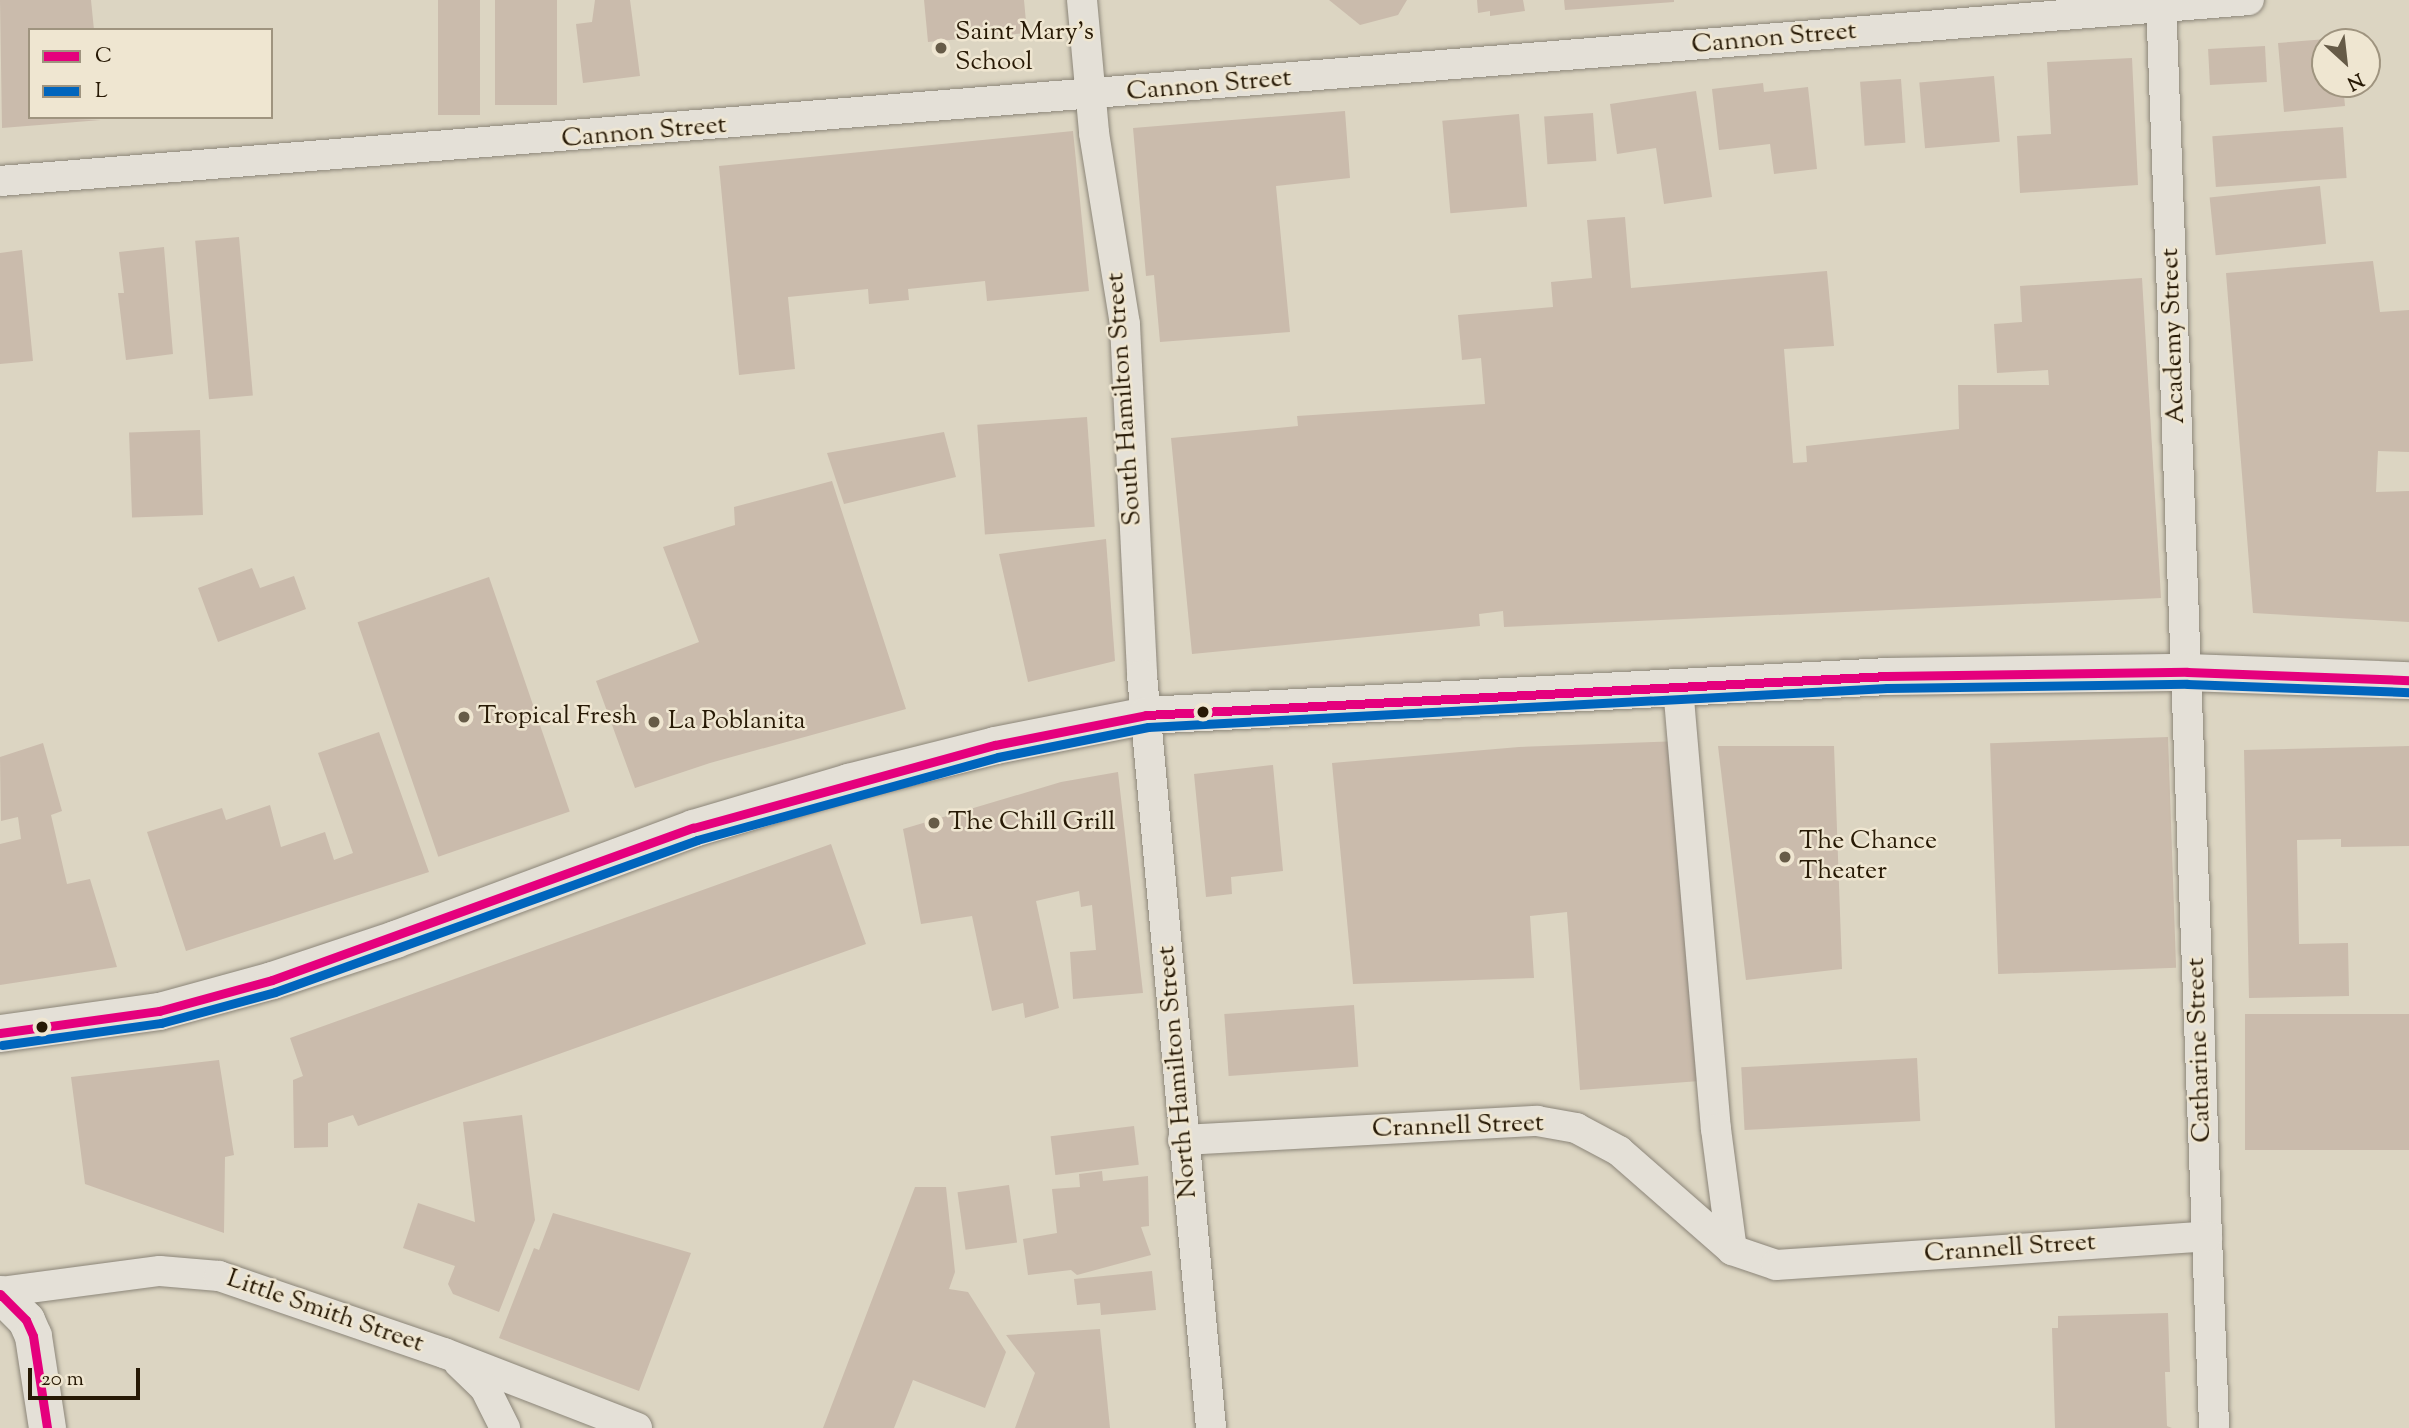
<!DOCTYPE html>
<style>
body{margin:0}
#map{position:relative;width:2409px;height:1428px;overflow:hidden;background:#dcd5c2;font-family:"Sorts Mill Goudy",serif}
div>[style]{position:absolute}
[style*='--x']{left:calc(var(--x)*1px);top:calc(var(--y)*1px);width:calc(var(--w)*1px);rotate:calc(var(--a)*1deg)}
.building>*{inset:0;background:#cabbac;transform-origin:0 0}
.roads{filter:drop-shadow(0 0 2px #8c8679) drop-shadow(0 0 2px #8c8679)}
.minor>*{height:30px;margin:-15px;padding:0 15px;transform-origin:15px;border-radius:15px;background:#e4e0d7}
.tertiary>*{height:37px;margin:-18.5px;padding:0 18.5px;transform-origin:18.5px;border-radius:18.5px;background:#e4e0d7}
.bus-1>*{height:9px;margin:-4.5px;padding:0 4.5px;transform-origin:4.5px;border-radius:4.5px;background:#e5007d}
.bus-2>*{height:9px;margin:-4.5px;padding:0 4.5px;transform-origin:4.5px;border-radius:4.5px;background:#0065bd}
.dots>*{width:19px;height:19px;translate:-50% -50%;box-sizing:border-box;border:4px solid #efe6d1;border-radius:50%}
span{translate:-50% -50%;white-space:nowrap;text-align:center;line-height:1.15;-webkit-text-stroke:5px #efe6d1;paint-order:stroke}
.poi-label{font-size:26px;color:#271905}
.left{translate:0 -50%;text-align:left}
.street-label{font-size:26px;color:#271905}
.legend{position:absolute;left:28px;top:28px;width:245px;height:91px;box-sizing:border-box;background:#efe6d1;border:2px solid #9f947f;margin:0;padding:9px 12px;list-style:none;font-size:21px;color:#271905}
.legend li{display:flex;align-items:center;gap:14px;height:35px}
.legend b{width:35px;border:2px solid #9f947f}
.north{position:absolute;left:2311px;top:28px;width:70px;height:70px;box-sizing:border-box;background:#efe6d1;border:2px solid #9f947f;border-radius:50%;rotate:153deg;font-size:19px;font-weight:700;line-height:28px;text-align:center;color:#271905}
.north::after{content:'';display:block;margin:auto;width:24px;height:32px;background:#665b47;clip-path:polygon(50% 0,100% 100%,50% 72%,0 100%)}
.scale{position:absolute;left:28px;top:1368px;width:112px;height:32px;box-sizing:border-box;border:4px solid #271905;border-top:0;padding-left:9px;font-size:21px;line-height:24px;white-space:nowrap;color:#271905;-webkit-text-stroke:5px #efe6d1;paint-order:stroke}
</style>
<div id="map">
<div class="building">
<div style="clip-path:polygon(0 0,91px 0,94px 30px,30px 30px,30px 117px,101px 120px,2px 128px)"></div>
<div style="left:438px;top:0;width:42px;height:115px"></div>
<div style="left:495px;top:0;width:62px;height:105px"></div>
<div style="clip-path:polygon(595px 0,630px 0,640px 76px,583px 83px,576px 24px,592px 22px)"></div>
<div style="clip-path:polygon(924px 0,1024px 0,1027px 33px,928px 42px)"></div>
<div style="clip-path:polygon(1329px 0,1407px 0,1398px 15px,1360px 25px)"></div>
<div style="clip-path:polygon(1477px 0,1523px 0,1525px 11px,1490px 16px,1490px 11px,1478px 13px)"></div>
<div style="clip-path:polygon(1564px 0,1674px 0,1674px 2px,1565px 10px)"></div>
<div style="clip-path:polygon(2339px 38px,2339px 42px,2325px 42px,2325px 84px,2343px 84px,2345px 106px,2284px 112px,2278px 43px)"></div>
<div style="left:2265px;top:46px;width:36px;height:57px;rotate:87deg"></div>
<div style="clip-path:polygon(2132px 58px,2138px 185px,2020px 193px,2017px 136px,2051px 134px,2047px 62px)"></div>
<div style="left:1994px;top:76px;width:66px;height:75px;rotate:85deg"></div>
<div style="left:1901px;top:79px;width:64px;height:41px;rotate:86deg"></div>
<div style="clip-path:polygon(1763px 83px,1764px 92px,1808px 87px,1817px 169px,1774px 174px,1770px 144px,1719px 150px,1712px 89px)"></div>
<div style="clip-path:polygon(1696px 91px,1712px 197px,1664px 204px,1656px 148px,1617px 154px,1610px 104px)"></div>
<div style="clip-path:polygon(1345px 111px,1350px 178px,1276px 186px,1290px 332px,1160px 342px,1154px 275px,1146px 276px,1133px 128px)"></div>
<div style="left:1593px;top:113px;width:48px;height:49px;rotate:86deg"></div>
<div style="left:1519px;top:114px;width:93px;height:77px;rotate:85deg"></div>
<div style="left:2343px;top:127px;width:51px;height:131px;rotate:86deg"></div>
<div style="clip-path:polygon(1073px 131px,1089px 291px,987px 301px,985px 281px,908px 289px,909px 300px,869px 304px,868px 289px,788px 297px,795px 369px,739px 375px,719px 166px)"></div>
<div style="left:2320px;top:186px;width:58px;height:111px;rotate:84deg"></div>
<div style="clip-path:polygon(1625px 217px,1631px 288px,1827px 271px,1834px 346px,1784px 349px,1793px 463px,1807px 462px,1806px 446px,1959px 429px,1958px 385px,2049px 385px,2048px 370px,1997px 373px,1994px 324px,2022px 322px,2020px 286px,2142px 278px,2161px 598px,1504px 627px,1503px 611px,1479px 614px,1480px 626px,1192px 654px,1171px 438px,1298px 426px,1297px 416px,1485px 404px,1481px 358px,1462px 360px,1458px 315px,1553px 307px,1551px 282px,1592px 278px,1587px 220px)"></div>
<div style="left:239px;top:237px;width:159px;height:44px;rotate:85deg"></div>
<div style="clip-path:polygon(164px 247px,173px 354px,126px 360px,118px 293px,124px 293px,119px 252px)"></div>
<div style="clip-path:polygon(22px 250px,33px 361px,0 364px,0 253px)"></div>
<div style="clip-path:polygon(2373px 261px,2380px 312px,2409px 310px,2409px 452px,2378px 451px,2376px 492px,2409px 491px,2409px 622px,2253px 613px,2226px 273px)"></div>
<div style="left:1087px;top:417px;width:110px;height:110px;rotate:86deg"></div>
<div style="left:200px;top:430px;width:85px;height:71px;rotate:88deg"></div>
<div style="clip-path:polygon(944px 432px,956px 477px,844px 504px,827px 453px)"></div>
<div style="clip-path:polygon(832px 481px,906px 709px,710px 763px,635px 788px,596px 681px,699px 642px,663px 547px,735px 525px,734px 507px)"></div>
<div style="clip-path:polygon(1106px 539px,1115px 661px,1028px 682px,999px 554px)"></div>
<div style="clip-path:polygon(252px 568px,260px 588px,294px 576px,306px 609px,218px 642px,198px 588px)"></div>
<div style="left:489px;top:577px;width:248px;height:139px;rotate:71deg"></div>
<div style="clip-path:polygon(379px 732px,429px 872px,186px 951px,147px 832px,222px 808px,226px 820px,270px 805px,281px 847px,325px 832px,334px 860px,353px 853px,318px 753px)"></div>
<div style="left:2168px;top:737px;width:231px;height:178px;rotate:88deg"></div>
<div style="clip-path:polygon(1681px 741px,1713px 1080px,1580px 1090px,1567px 912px,1530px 916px,1534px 978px,1353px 984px,1332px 763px,1519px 747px)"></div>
<div style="clip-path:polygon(43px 743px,62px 811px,51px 815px,67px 884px,90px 879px,117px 967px,0 985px,0 844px,21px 839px,18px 817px,1px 821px,0 757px)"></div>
<div style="clip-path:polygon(1718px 746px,1834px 746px,1842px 969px,1746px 980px)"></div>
<div style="clip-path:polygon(2409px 746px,2409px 846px,2341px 847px,2341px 839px,2297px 840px,2299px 944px,2348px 943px,2349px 996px,2249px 998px,2244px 750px)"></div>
<div style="clip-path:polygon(1273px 765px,1283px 871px,1231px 877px,1232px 894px,1206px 897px,1194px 774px)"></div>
<div style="clip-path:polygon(1118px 772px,1143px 993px,1073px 999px,1070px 952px,1096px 950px,1092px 905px,1081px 907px,1079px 891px,1036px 901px,1059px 1008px,1025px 1018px,1023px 1003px,992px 1011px,972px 916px,921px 924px,903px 829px,1061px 782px)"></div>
<div style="clip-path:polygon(831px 844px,866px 944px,358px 1126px,353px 1115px,328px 1123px,328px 1147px,294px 1148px,293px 1080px,303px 1076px,290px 1038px)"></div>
<div style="left:1354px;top:1005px;width:62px;height:130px;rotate:86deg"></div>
<div style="left:2409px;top:1014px;width:136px;height:164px;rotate:90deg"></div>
<div style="left:1917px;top:1058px;width:63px;height:176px;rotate:87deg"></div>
<div style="clip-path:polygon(219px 1060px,234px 1155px,225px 1157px,224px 1233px,85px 1184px,71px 1077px)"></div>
<div style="clip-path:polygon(522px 1115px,535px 1220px,499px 1312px,453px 1294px,448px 1284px,455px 1266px,403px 1248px,418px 1203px,475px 1222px,463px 1122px)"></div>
<div style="left:1134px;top:1126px;width:39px;height:84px;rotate:83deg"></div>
<div style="clip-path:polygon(1102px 1171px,1103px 1181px,1148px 1176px,1149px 1226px,1141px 1227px,1151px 1255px,1077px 1275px,1071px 1270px,1028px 1275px,1023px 1239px,1057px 1233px,1052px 1189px,1080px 1187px,1079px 1174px)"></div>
<div style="left:1009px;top:1185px;width:58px;height:52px;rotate:82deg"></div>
<div style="clip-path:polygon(915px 1187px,946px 1187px,955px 1272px,949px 1289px,968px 1292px,1006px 1352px,985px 1408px,913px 1380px,894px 1428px,823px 1428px)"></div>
<div style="clip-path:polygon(553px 1213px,691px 1253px,639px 1391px,499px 1338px,534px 1248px,539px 1250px)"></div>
<div style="clip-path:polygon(1152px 1271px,1156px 1310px,1101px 1315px,1100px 1303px,1077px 1305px,1074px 1279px)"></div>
<div style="clip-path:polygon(2168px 1313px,2170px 1372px,2165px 1372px,2167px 1426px,2172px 1428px,2055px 1428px,2052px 1328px,2058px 1328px,2058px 1316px)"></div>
<div style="clip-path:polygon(1100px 1329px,1110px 1428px,1015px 1428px,1035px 1373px,1006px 1335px)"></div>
</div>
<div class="roads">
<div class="minor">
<div style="--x:1082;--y:0;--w:134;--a:84.8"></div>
<div style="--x:1094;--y:133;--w:194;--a:80.8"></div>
<div style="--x:1125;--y:325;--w:350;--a:87.2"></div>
<div style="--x:1142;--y:675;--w:756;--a:84.76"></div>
<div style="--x:2161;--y:0;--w:1429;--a:87.87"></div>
<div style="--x:0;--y:181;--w:2256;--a:-4.6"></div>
<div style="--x:1678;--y:687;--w:444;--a:85.1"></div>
<div style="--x:1716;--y:1129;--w:122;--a:82.5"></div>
<div style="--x:1183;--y:1140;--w:355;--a:-3.1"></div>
<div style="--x:1537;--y:1121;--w:40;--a:10"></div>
<div style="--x:1576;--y:1128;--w:49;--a:28.1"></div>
<div style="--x:1619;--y:1151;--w:150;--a:41.2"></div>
<div style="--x:1732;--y:1250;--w:46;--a:18.8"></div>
<div style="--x:1776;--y:1265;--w:432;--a:-3.8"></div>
<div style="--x:0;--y:1292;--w:161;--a:-7.5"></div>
<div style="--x:160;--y:1271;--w:59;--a:4.8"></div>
<div style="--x:219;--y:1276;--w:238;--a:18.9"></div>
<div style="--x:444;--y:1353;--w:207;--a:21.2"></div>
<div style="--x:459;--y:1363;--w:36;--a:44"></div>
<div style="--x:485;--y:1388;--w:45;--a:63.4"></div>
</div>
<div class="tertiary">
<div style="--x:0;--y:1033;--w:161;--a:-7.9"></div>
<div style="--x:159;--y:1011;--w:117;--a:-15.3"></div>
<div style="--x:272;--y:980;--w:130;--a:-18.4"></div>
<div style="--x:395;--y:939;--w:318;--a:-20.4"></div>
<div style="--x:693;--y:828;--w:162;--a:-16.5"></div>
<div style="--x:848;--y:782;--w:152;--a:-14.1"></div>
<div style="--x:995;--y:745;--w:154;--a:-11.2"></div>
<div style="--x:1146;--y:715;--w:742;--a:-3.01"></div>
<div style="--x:1887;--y:676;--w:300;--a:-0.8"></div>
<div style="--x:2187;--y:672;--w:222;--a:2.1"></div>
<div style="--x:0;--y:1294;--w:37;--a:45"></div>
<div style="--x:26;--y:1320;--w:17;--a:66"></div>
<div style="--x:33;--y:1336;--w:93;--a:81.3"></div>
</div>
</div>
<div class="bus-1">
<div style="--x:0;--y:1033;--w:161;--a:-7.9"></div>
<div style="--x:159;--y:1011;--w:117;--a:-15.3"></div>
<div style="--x:272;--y:980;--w:448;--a:-19.9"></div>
<div style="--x:693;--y:828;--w:313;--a:-15.4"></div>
<div style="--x:995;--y:745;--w:154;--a:-11.2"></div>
<div style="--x:1146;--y:715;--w:742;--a:-3.01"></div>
<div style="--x:1887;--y:676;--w:300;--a:-0.8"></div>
<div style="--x:2187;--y:672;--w:222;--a:2.1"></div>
<div style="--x:0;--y:1294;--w:37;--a:45"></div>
<div style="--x:26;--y:1320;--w:17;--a:66"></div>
<div style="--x:33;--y:1336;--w:93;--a:81.3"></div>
</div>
<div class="bus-2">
<div style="--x:2;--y:1045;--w:161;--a:-7.9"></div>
<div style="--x:161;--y:1023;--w:118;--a:-15.2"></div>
<div style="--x:275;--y:992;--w:449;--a:-19.8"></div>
<div style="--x:697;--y:840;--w:312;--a:-15.4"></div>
<div style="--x:998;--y:757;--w:153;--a:-11.3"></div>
<div style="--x:1148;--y:727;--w:740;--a:-3.02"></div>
<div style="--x:1887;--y:688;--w:300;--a:-0.8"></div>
<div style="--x:2187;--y:684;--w:222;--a:2.1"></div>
</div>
<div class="dots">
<div style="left:941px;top:48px;background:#665b47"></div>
<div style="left:1203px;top:712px;background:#271905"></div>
<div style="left:464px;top:717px;background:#665b47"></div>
<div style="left:654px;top:722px;background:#665b47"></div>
<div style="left:934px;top:823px;background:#665b47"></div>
<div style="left:1785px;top:857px;background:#665b47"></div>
<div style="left:42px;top:1027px;background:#271905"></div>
</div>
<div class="poi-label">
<span class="left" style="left:955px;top:48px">Saint Mary's<br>School</span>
<span class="left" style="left:478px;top:717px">Tropical Fresh</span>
<span class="left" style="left:668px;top:722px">La Poblanita</span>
<span class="left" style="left:948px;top:823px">The Chill Grill</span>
<span class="left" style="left:1799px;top:857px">The Chance<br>Theater</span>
</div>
<div class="street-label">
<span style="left:1774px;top:39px;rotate:-5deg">Cannon Street</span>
<span style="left:1209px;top:86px;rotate:-5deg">Cannon Street</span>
<span style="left:644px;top:133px;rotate:-5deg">Cannon Street</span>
<span style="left:2174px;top:336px;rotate:-92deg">Academy Street</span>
<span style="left:1125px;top:399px;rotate:-94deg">South Hamilton Street</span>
<span style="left:2200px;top:1050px;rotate:-92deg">Catharine Street</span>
<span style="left:1178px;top:1072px;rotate:-95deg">North Hamilton Street</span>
<span style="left:1458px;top:1127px;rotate:-2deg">Crannell Street</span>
<span style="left:2010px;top:1249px;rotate:-4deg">Crannell Street</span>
<span style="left:325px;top:1312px;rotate:19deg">Little Smith Street</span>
</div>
<ul class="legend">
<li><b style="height:9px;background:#e5007d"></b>C</li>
<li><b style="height:9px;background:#0065bd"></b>L</li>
</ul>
<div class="north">N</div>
<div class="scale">20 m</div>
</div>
